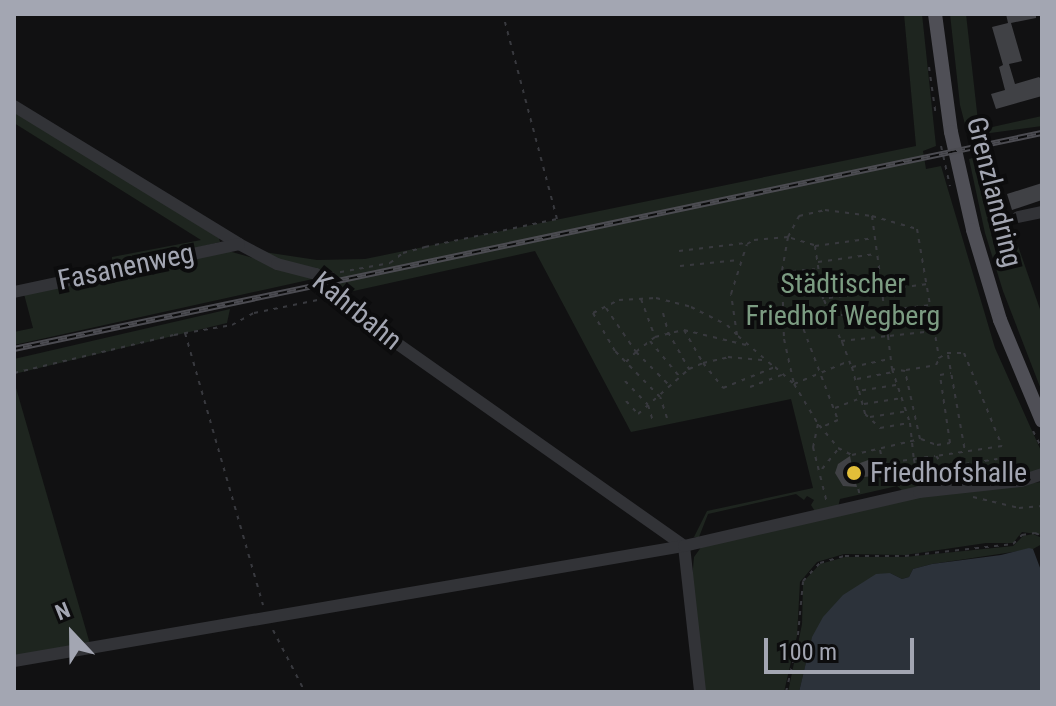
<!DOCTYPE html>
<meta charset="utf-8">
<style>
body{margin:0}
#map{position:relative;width:1056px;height:706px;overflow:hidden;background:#111112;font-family:"Roboto Condensed",sans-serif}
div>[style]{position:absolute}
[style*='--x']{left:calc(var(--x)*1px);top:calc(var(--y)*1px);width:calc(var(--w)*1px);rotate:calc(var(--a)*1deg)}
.green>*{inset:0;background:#1e251f}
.water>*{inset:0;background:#2c323a}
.building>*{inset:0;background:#404145}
.path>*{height:2px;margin-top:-1px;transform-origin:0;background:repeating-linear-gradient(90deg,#38393e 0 4px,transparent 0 10px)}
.minor>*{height:12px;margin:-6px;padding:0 6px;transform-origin:6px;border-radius:6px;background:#323337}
.major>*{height:14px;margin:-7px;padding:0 7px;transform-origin:7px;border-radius:7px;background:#4f4f56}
.rail>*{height:6px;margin-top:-3px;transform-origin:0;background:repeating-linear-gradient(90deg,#0c0c0d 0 9px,#4c4c52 0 18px);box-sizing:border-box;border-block:2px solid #4c4c52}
.dots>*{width:22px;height:22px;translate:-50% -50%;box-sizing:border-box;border:4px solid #0c0c0d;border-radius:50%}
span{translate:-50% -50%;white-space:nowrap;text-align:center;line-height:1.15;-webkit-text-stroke:8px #0c0c0d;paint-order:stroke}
.street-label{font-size:28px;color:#a3a6b2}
.park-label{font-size:28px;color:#7c9c82}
.poi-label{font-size:28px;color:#a3a6b2}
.left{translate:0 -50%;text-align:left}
.frame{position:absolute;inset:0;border:16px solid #a3a6b2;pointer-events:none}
.north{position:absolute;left:32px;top:594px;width:80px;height:80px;-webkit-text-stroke:6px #0c0c0d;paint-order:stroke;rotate:338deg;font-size:22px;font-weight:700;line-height:32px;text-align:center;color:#a3a6b2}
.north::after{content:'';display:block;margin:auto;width:28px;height:36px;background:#a3a6b2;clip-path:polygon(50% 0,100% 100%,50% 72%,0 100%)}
.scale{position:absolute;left:764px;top:638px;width:150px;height:36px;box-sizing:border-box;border:4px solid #a3a6b2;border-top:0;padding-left:10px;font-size:24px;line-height:28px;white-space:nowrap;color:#a3a6b2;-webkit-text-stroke:6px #0c0c0d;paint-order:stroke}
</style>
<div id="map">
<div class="green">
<div style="clip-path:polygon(904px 14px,922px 14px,936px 146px,923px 151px,926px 169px,941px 166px,995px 348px,1042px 453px,1042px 468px,1030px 474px,963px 481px,904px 492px,897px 486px,840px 499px,838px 507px,816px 513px,811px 505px,814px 500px,807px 496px,804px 500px,796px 494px,708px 514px,699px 537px,694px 537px,707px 511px,813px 488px,791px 399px,631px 432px,535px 251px,340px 294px,323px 272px,277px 262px,264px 252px,317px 260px,365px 259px,916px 146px)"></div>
<div style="clip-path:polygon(950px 14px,966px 14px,979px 130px,1042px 116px,1042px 126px,968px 136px,960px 105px)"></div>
<div style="clip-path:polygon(14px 111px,219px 238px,220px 242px,125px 265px,112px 265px,112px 257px,201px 240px,14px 123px)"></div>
<div style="clip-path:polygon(986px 154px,1042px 315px,1042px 392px,1003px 291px,985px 233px,969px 159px)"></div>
<div style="clip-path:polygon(225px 250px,309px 274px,313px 279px,14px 345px,14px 332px,33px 328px,24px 294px)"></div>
<div style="clip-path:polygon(230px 309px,227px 323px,14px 374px,14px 359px)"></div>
<div style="clip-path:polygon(14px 381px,90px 644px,14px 658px)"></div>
<div style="clip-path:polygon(1042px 482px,1042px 535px,1022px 532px,1013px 543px,986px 543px,905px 555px,844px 554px,817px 562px,800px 582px,797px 636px,784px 692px,705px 692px,692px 579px,694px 557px,702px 546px,949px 490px)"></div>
<div style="clip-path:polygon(1033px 534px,1042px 538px,1042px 544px,1033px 549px,932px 564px,913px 569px,909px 577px,902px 579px,890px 573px,812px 638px,799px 692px,788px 692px,802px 624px,803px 582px,820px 564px,845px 557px,905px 557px,1013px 546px,1023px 536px)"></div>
</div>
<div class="water">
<div style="clip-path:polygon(1029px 548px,1033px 549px,1042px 573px,1042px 692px,799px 692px,812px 637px,823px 617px,843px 595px,876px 574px,890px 573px,902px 579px,909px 577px,913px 569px,932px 564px,1001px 555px)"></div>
</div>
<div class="building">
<div style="clip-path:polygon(1006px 14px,1036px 14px,1036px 18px,1011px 23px,1022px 61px,1009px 64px,1015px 84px,1039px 77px,1042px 80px,1042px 96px,996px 109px,991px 94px,1005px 90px,999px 67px,1003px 65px,992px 27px,1008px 23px)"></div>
<div style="clip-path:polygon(1042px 183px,1042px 200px,1012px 210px,1007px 194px)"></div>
<div style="clip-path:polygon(850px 456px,852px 466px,871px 459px,873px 476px,855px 478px,857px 487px,843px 486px,835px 473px,838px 464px)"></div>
</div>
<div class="path">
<div style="--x:929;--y:67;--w:49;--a:81.9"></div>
<div style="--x:941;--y:146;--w:41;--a:77.3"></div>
<div style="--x:872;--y:216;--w:75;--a:82.3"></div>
<div style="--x:882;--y:290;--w:60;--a:171.3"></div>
<div style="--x:823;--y:299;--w:54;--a:-98.6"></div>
<div style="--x:815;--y:246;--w:60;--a:-7.7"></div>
<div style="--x:814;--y:245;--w:27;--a:-163"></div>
<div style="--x:788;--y:237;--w:36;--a:100"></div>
<div style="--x:782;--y:272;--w:33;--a:-5"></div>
<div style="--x:679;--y:251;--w:67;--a:-6.8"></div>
<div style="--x:818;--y:262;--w:58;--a:-8"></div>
<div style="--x:680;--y:266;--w:59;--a:-5.8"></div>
<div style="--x:794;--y:270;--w:50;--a:83.2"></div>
<div style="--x:800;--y:320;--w:107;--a:69.2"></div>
<div style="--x:838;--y:420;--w:17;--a:156"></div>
<div style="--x:782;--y:272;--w:67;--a:88.3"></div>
<div style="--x:784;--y:339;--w:46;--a:77.5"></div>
<div style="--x:794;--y:384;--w:60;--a:-22.7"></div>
<div style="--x:330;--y:274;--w:61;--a:-10.4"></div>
<div style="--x:390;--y:263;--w:16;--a:-38"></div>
<div style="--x:403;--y:253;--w:23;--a:-15"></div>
<div style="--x:425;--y:247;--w:135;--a:-12"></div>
<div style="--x:557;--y:219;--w:212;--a:-104.8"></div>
<div style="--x:641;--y:299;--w:40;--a:69.8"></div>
<div style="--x:655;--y:337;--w:29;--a:-14"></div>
<div style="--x:824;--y:300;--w:17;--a:66"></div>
<div style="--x:831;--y:316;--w:53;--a:-5.4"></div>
<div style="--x:884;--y:311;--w:21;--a:-95"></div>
<div style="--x:882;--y:290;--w:46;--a:-7.4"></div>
<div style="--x:606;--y:308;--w:53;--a:55.7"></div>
<div style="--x:636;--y:352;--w:16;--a:135"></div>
<div style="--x:663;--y:313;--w:20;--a:75"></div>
<div style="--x:668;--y:332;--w:43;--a:60.4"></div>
<div style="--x:831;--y:316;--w:27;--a:68"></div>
<div style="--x:841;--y:341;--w:47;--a:-6.1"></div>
<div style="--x:888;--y:336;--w:25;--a:-99"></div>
<div style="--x:884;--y:311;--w:47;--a:-7.3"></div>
<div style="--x:934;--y:331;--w:46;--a:173.8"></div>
<div style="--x:888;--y:336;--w:33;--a:83"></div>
<div style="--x:892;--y:369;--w:57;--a:71.6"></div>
<div style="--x:910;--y:423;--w:36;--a:84"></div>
<div style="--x:914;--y:459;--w:21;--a:-8"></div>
<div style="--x:185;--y:333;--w:283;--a:74"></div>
<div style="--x:738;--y:336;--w:46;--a:40.6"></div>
<div style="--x:655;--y:337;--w:24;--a:142"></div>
<div style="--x:636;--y:352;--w:47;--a:45"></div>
<div style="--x:650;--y:341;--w:45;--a:50.4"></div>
<div style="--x:842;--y:342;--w:26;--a:69"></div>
<div style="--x:746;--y:345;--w:64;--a:-166.4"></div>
<div style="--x:684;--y:330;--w:38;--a:60"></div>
<div style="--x:703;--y:363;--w:26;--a:-13"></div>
<div style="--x:728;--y:357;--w:37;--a:5"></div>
<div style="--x:948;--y:355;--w:97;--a:80"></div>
<div style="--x:906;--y:370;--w:30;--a:-9"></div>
<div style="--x:936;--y:365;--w:7;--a:-63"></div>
<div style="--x:14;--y:373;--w:164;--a:-13.4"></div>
<div style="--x:174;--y:335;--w:59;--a:-9.8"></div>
<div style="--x:232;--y:325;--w:25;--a:-29"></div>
<div style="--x:254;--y:313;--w:70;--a:-11.5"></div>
<div style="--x:857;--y:379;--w:37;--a:-11"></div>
<div style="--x:625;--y:381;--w:33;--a:46"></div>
<div style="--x:648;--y:405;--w:17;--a:73"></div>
<div style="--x:896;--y:385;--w:37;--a:171"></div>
<div style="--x:859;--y:391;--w:24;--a:75"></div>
<div style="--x:865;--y:414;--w:21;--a:43"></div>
<div style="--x:880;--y:428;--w:29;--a:-10"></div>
<div style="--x:750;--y:387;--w:34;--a:-21"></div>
<div style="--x:858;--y:390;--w:24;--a:-105"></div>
<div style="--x:852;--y:367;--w:38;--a:-12"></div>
<div style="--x:626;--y:401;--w:18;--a:47"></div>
<div style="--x:638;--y:414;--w:68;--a:-41.4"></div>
<div style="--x:689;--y:369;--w:15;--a:-23"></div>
<div style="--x:703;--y:363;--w:32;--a:51"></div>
<div style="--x:723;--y:388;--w:56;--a:-22"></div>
<div style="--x:775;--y:367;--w:25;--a:42"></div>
<div style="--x:794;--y:384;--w:47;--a:59"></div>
<div style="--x:818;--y:424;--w:24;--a:102"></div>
<div style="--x:813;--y:447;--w:58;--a:76"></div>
<div style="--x:864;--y:404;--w:37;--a:-9"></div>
<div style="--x:835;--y:408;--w:26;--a:-21"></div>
<div style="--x:870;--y:417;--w:37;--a:-9"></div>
<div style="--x:667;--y:418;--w:22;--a:-108"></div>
<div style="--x:660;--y:397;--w:64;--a:-134.4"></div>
<div style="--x:615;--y:351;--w:44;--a:-120.1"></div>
<div style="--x:593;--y:313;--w:29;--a:-27"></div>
<div style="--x:619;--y:300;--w:37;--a:-3"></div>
<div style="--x:656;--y:298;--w:36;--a:14"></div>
<div style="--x:691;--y:307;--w:40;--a:26.6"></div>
<div style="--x:727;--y:325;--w:14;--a:45"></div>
<div style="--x:737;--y:335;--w:41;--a:-98.3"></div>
<div style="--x:731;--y:294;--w:52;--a:-72.3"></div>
<div style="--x:747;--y:244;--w:8;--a:-30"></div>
<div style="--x:754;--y:240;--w:34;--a:-5"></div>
<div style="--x:788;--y:237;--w:24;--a:-62"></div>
<div style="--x:799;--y:216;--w:27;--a:-13"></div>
<div style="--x:825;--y:210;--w:47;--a:7.3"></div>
<div style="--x:872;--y:216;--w:47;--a:16.1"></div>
<div style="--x:917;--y:229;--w:131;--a:80.3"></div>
<div style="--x:939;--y:358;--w:9;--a:-32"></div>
<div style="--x:947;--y:353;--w:17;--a:0"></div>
<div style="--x:964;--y:353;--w:100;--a:67.8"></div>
<div style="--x:1002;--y:446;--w:67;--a:171.4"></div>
<div style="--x:936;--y:456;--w:14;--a:51"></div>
<div style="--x:945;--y:467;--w:53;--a:-8.7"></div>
<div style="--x:819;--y:425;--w:30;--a:50"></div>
<div style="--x:838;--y:448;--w:16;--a:27"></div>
<div style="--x:852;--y:455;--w:70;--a:-13.2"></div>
<div style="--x:920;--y:439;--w:70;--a:-102.4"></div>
<div style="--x:905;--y:371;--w:13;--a:-171"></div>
<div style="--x:1033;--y:431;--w:20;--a:63"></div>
<div style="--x:921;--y:439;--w:17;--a:21"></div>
<div style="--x:937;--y:445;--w:13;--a:-9"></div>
<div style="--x:950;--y:443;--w:69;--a:-98.4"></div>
<div style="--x:940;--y:375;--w:11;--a:-10"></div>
<div style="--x:880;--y:450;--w:13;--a:77"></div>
<div style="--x:883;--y:463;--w:31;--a:-7"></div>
<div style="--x:914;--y:459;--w:20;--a:81"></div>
<div style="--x:822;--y:469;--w:26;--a:-51"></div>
<div style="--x:856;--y:479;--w:17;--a:77"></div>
<div style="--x:973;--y:497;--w:47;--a:13.4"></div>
<div style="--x:1019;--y:508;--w:23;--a:-5"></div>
<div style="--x:273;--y:630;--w:70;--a:62.7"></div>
<div style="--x:786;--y:692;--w:48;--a:-76.8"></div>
<div style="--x:797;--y:645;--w:64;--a:-84.6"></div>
<div style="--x:803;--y:581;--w:25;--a:-47"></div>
<div style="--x:820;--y:563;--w:26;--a:-16"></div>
<div style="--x:845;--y:556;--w:60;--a:0"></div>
<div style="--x:905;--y:556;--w:109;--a:-6.3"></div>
<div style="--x:1013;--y:544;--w:13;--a:-45"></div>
<div style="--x:1022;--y:535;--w:13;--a:-9"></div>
<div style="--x:1035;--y:533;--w:8;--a:23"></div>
</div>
<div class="minor">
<div style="--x:14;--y:106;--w:264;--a:31.5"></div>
<div style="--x:239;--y:244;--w:43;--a:27.8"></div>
<div style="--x:277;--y:264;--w:40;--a:14.4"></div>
<div style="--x:316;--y:274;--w:51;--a:46.6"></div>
<div style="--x:351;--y:311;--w:408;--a:35.2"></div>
<div style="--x:1018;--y:217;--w:25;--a:-12"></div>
<div style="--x:14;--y:292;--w:230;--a:-12"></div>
<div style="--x:684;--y:546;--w:147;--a:83.7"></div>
<div style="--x:14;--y:661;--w:680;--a:-9.74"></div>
<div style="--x:684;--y:546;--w:241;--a:-12.9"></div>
<div style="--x:919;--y:492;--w:103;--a:-6.2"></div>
<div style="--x:1021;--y:481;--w:22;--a:-18"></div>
</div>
<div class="major">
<div style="--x:935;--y:14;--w:119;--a:82.3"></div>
<div style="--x:951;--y:132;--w:100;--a:77.3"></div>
<div style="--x:973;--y:230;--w:94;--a:73.3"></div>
<div style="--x:1000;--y:320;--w:109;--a:67.4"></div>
</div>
<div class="rail">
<div style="--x:14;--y:349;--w:1050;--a:-11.87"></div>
</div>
<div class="dots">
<div style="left:854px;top:473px;background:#e2be39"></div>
</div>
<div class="street-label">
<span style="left:994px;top:192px;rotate:76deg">Grenzlandring</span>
<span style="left:126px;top:267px;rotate:-12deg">Fasanenweg</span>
<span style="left:357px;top:311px;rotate:39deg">Kahrbahn</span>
</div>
<div class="park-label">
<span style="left:843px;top:300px">Städtischer<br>Friedhof Wegberg</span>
</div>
<div class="poi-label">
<span class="left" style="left:870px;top:473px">Friedhofshalle</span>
</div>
<div class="frame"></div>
<div class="north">N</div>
<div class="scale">100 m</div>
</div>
